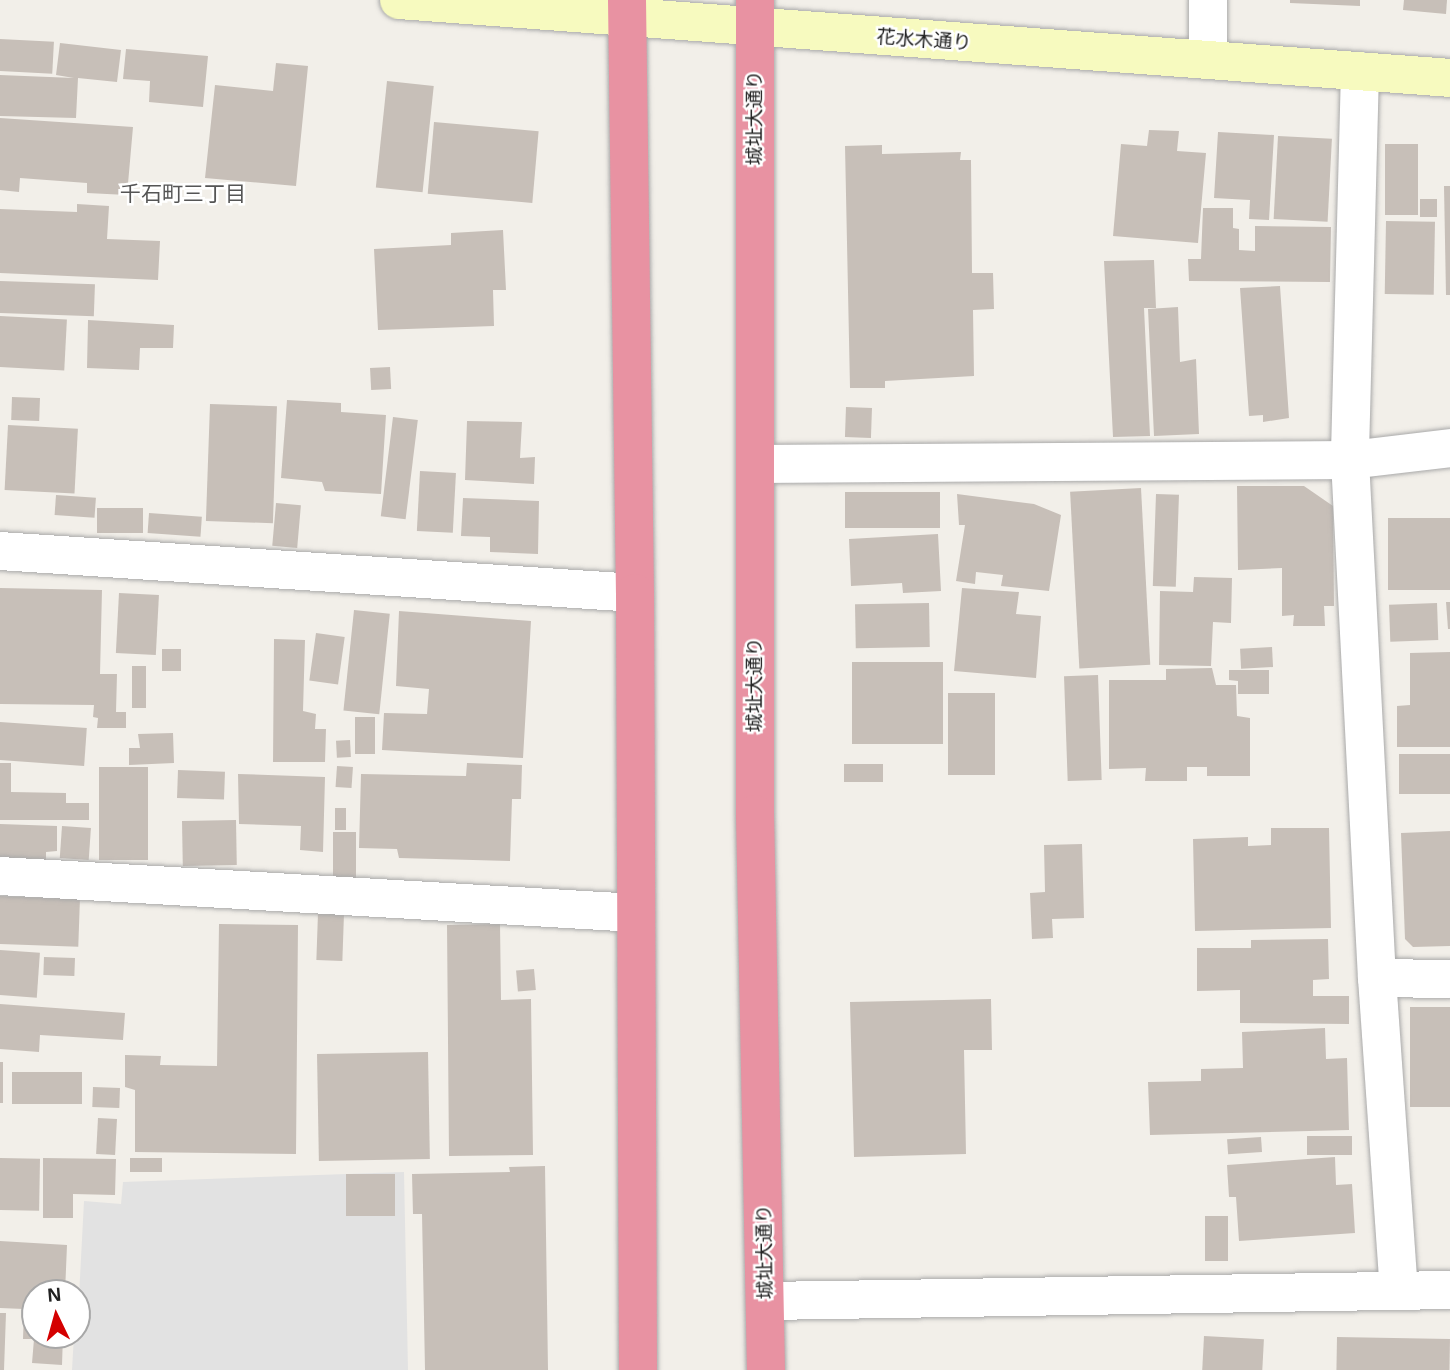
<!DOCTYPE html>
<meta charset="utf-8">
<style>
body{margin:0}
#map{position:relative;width:1450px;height:1370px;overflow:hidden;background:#f2efe9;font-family:Helvetica,"Noto Sans JP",sans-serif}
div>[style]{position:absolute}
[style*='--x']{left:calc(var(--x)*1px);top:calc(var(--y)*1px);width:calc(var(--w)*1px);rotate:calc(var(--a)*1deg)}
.parking>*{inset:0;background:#e2e2e2}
.building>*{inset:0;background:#c7bfb8;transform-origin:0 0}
.roads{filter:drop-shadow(0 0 2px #a9a9a9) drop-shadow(0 0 2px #a9a9a9)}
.street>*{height:38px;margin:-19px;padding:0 19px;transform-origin:19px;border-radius:19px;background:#fff}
.secondary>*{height:38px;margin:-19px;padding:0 19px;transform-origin:19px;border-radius:19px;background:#f7fabf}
.highway>*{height:38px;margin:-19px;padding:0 19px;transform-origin:19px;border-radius:19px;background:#e892a2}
span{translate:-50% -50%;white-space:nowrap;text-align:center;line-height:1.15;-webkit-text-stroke:5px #fff;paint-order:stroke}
.street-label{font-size:19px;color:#222}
.neighbourhood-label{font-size:21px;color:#555}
.north{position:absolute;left:21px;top:1279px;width:70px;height:70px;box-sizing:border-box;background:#fff;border:2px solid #a7a7a7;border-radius:50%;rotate:355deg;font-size:19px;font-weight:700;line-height:28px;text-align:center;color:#222}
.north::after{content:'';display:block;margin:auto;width:24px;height:32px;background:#d40000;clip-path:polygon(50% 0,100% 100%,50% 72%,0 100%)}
</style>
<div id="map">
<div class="parking">
<div style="clip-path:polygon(404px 1172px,408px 1370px,72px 1370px,74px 1335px,77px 1335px,84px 1201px,121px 1204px,123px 1182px)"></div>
</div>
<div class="building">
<div style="clip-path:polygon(1290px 0,1360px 0,1360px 6px,1290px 3px)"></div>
<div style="clip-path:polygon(1404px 0,1447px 0,1446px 14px,1403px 10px)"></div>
<div style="left:0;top:39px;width:54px;height:32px;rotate:3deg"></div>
<div style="clip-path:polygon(60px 43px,121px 50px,117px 82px,78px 78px,76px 118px,0 116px,0 75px,74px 78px,56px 75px)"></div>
<div style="clip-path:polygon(126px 49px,208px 56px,203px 107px,149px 102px,150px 81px,123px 79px)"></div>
<div style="clip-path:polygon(276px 63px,308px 66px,296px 186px,205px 178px,215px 85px,273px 91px)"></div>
<div style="left:387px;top:81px;width:47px;height:107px;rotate:6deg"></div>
<div style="clip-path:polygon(0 118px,133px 127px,127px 195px,87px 193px,87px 183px,20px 178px,19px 192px,0 190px)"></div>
<div style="left:434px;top:122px;width:105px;height:72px;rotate:5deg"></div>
<div style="clip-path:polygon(1149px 130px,1179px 131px,1177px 151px,1206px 153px,1198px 243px,1113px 236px,1121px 144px,1147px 146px)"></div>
<div style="clip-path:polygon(1218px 132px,1274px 135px,1269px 220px,1249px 219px,1250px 200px,1214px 198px)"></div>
<div style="left:1278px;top:136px;width:54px;height:83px;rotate:3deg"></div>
<div style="left:1385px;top:144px;width:33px;height:71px"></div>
<div style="clip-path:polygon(882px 145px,882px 154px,961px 152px,960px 160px,971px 160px,972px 273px,993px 273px,994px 309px,973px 310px,974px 376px,885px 381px,885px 388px,850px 388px,845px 146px)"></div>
<div style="clip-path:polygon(1444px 186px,1450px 186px,1450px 295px,1446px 295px)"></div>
<div style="left:1420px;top:199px;width:17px;height:18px"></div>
<div style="clip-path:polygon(77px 204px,109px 206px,107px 239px,160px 241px,158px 280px,0 273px,0 209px,77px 212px)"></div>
<div style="clip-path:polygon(1203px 208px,1233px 208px,1233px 228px,1239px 229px,1239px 250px,1255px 251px,1255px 226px,1331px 227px,1330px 282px,1189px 281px,1188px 259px,1201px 259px)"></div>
<div style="left:1386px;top:221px;width:49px;height:73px;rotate:1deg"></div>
<div style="clip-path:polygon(503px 230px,506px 290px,493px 290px,494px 326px,378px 330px,374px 249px,451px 245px,451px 233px)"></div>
<div style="clip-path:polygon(1154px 260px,1156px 308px,1144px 308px,1150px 436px,1113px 437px,1104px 261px)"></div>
<div style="left:0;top:281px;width:95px;height:32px;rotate:2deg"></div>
<div style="clip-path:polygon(1280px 286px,1289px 418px,1263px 422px,1263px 415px,1249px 416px,1240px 288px)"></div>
<div style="clip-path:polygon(1178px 307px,1180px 362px,1196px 359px,1199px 434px,1154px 436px,1148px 309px)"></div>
<div style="left:0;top:316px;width:67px;height:51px;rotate:3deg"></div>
<div style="clip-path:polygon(88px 320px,174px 325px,173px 348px,140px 348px,139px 370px,87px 368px)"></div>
<div style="left:390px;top:367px;width:22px;height:20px;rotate:87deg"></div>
<div style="left:12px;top:397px;width:28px;height:23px;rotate:2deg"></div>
<div style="clip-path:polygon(287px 400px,341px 403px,341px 412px,386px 415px,381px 494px,325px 491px,322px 482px,281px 478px)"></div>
<div style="left:210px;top:404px;width:67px;height:117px;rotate:2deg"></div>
<div style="left:846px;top:407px;width:26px;height:30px;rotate:2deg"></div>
<div style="left:393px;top:417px;width:25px;height:100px;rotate:7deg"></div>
<div style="clip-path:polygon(467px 421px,522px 422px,520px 458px,535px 457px,534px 484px,465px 480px)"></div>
<div style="left:8px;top:425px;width:70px;height:65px;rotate:3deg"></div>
<div style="left:420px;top:471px;width:36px;height:60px;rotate:3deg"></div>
<div style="clip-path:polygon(1237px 486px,1304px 486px,1333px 506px,1334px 606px,1324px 606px,1325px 626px,1293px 626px,1294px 615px,1282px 616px,1282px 568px,1238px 570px)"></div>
<div style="left:1141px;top:488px;width:177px;height:71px;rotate:87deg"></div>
<div style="left:845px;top:492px;width:95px;height:36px"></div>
<div style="clip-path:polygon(957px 494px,1034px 504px,1061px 515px,1049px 591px,1001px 586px,1003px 575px,976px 572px,975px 584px,956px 581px,965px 525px,959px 525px)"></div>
<div style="left:1156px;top:494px;width:23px;height:92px;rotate:2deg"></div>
<div style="left:56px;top:495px;width:40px;height:20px;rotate:4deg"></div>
<div style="clip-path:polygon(463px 498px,539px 501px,538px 554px,490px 552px,490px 537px,461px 536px)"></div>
<div style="left:276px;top:503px;width:25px;height:43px;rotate:5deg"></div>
<div style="left:97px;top:508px;width:46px;height:25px"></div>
<div style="left:149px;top:513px;width:53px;height:20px;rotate:4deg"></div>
<div style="left:1450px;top:518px;width:72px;height:62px;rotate:90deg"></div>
<div style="clip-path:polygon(938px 534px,941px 591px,903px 593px,902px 583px,851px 586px,849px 539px)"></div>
<div style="clip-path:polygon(1194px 577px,1232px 578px,1231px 623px,1213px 622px,1211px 666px,1159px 665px,1160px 591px,1193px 592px)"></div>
<div style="clip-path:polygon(0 588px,102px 590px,100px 674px,117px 674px,116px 712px,126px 712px,126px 728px,97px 728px,98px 718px,93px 717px,94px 705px,0 704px)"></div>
<div style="clip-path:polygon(962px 588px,1019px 592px,1016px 614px,1041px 616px,1036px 678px,954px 671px)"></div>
<div style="left:119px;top:593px;width:40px;height:60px;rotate:3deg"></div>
<div style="clip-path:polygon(1446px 602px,1450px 602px,1450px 629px,1448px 629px)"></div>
<div style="left:929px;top:603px;width:44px;height:74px;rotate:89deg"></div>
<div style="left:1437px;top:603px;width:37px;height:48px;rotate:88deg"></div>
<div style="left:354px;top:610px;width:36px;height:101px;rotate:6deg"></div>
<div style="clip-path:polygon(399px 611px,531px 621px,523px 758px,382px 750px,384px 713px,427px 714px,429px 689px,396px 686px)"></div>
<div style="left:316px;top:633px;width:29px;height:48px;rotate:8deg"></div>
<div style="clip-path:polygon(274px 639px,305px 640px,303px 711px,316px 714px,315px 729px,326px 729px,325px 762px,273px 762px)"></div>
<div style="left:1272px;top:647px;width:20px;height:32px;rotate:87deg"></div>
<div style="left:162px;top:649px;width:19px;height:22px"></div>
<div style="clip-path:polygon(1450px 652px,1450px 747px,1397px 747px,1397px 706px,1410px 705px,1410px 653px)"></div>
<div style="left:852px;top:662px;width:91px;height:82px"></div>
<div style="left:146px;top:666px;width:42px;height:14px;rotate:90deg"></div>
<div style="clip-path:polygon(1212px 668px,1216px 685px,1236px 685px,1237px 716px,1250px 718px,1250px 776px,1207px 776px,1207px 767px,1187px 767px,1187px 781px,1145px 781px,1146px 768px,1109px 769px,1109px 680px,1166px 680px,1166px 669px)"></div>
<div style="clip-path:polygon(1229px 670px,1269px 670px,1269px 694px,1238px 694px,1238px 681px,1229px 680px)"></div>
<div style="left:1098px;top:675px;width:105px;height:34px;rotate:88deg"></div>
<div style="left:948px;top:693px;width:47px;height:82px"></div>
<div style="left:375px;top:717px;width:37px;height:20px;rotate:90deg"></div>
<div style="left:0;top:722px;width:87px;height:38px;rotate:4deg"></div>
<div style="clip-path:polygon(173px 733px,174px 763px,129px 765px,129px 748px,140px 748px,138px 734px)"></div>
<div style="left:350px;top:740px;width:17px;height:14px;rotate:87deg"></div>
<div style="left:1450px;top:754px;width:40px;height:51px;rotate:90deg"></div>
<div style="clip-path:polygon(0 763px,11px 763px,11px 792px,66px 793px,66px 803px,89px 803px,89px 820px,0 820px)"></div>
<div style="clip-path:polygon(467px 763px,522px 765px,521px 799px,512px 799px,510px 861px,399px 858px,397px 849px,359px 848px,361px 774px,466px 776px)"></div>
<div style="left:844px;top:764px;width:39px;height:18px"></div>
<div style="left:337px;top:766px;width:16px;height:21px;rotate:4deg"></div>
<div style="left:99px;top:767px;width:49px;height:93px"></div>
<div style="left:178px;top:770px;width:47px;height:28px;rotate:2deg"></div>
<div style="clip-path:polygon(238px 774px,325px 777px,323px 852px,300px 850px,301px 826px,239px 824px)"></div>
<div style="left:335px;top:808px;width:11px;height:22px"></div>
<div style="left:236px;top:820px;width:45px;height:54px;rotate:89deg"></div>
<div style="clip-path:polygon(0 824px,57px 826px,57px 851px,46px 852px,46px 861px,0 859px)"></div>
<div style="left:62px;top:826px;width:29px;height:32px;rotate:4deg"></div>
<div style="clip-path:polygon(1271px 828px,1329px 828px,1331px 928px,1195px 931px,1193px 839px,1248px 837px,1248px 846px,1271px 845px)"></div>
<div style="clip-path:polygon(1450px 831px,1450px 946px,1413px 947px,1405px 939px,1401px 833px)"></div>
<div style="left:333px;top:832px;width:23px;height:46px"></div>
<div style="clip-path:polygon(1082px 844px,1084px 918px,1052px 919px,1053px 938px,1032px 939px,1030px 893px,1045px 892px,1044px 845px)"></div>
<div style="left:0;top:896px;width:80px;height:48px;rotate:2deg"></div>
<div style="left:318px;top:913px;width:26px;height:47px;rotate:2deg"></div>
<div style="clip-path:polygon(219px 924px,298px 925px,296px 1154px,135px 1152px,135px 1090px,125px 1087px,125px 1055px,161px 1056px,160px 1065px,217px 1066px)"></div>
<div style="clip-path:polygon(500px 924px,501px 1000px,531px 999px,533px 1155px,449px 1156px,447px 925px)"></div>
<div style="clip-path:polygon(1328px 939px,1329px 979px,1313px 980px,1313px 996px,1349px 996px,1349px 1024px,1240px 1023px,1240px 990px,1197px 991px,1197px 948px,1251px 948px,1251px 940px)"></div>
<div style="left:0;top:950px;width:40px;height:45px;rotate:4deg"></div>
<div style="left:44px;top:957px;width:31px;height:18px;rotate:2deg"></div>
<div style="left:534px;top:969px;width:21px;height:18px;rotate:85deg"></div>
<div style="clip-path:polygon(991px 999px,992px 1050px,964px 1050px,966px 1154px,854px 1157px,850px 1002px)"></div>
<div style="clip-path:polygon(0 1004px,125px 1013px,123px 1040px,40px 1035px,39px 1052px,0 1049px)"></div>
<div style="left:1450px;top:1007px;width:100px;height:40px;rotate:90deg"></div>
<div style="clip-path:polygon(1325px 1028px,1326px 1059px,1347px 1058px,1349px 1130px,1150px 1135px,1148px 1082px,1201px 1081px,1201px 1069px,1243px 1068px,1242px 1032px)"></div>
<div style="left:428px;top:1052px;width:107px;height:111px;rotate:89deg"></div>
<div style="left:0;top:1062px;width:3px;height:41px"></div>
<div style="left:12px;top:1072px;width:70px;height:32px"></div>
<div style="left:93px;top:1087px;width:27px;height:20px;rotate:2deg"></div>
<div style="left:98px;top:1118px;width:19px;height:36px;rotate:3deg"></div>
<div style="left:1307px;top:1136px;width:45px;height:19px"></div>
<div style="left:1261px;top:1137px;width:15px;height:34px;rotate:86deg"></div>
<div style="clip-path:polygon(1335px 1157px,1336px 1185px,1352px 1184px,1355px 1233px,1239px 1241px,1236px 1197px,1229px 1197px,1227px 1165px)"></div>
<div style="left:0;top:1158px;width:40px;height:52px;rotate:1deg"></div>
<div style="clip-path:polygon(43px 1158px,116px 1159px,115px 1195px,73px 1194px,73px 1218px,43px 1218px)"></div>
<div style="left:162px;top:1158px;width:14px;height:32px;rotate:90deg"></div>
<div style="clip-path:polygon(545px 1166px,548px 1370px,425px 1370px,422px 1214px,413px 1214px,412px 1174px,510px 1172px,509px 1167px)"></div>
<div style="left:346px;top:1174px;width:49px;height:42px"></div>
<div style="left:1228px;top:1216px;width:45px;height:23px;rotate:90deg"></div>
<div style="clip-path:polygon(0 1241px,67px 1245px,65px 1293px,35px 1293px,35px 1335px,63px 1335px,62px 1365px,32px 1363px,34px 1339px,23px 1339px,24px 1309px,0 1308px)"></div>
<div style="clip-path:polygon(0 1313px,6px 1313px,4px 1370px,0 1370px)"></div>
<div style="left:1204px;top:1336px;width:60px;height:34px;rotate:3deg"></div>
<div style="left:1337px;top:1337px;width:113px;height:33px;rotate:1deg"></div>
</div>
<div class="roads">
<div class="street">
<div style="--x:1208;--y:0;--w:60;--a:90"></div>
<div style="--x:1360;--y:71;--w:389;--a:91.5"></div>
<div style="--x:1350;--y:460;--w:519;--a:87.02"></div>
<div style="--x:1377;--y:978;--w:313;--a:86"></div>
<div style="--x:755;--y:464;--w:595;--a:-0.39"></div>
<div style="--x:1350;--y:460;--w:101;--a:-6.8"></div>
<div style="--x:0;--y:551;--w:636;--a:3.78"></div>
<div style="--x:0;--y:876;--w:636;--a:3.33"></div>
<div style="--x:1377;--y:978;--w:73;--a:0.8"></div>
<div style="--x:766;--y:1301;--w:684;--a:-0.92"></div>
</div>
<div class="secondary">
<div style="--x:399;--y:0;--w:1054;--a:4.24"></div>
</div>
<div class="highway">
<div style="--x:627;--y:0;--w:593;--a:89.23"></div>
<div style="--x:635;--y:593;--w:777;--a:89.78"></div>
<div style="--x:755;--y:0;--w:814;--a:90"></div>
<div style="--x:755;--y:814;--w:556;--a:88.87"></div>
</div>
</div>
<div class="street-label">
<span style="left:924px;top:40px;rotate:4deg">花水木通り</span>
<span style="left:755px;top:118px;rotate:-90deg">城址大通り</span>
<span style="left:755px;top:685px;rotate:-90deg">城址大通り</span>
<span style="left:765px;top:1252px;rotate:-91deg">城址大通り</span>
</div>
<div class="neighbourhood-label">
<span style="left:183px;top:194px">千石町三丁目</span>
</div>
<div class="north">N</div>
</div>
